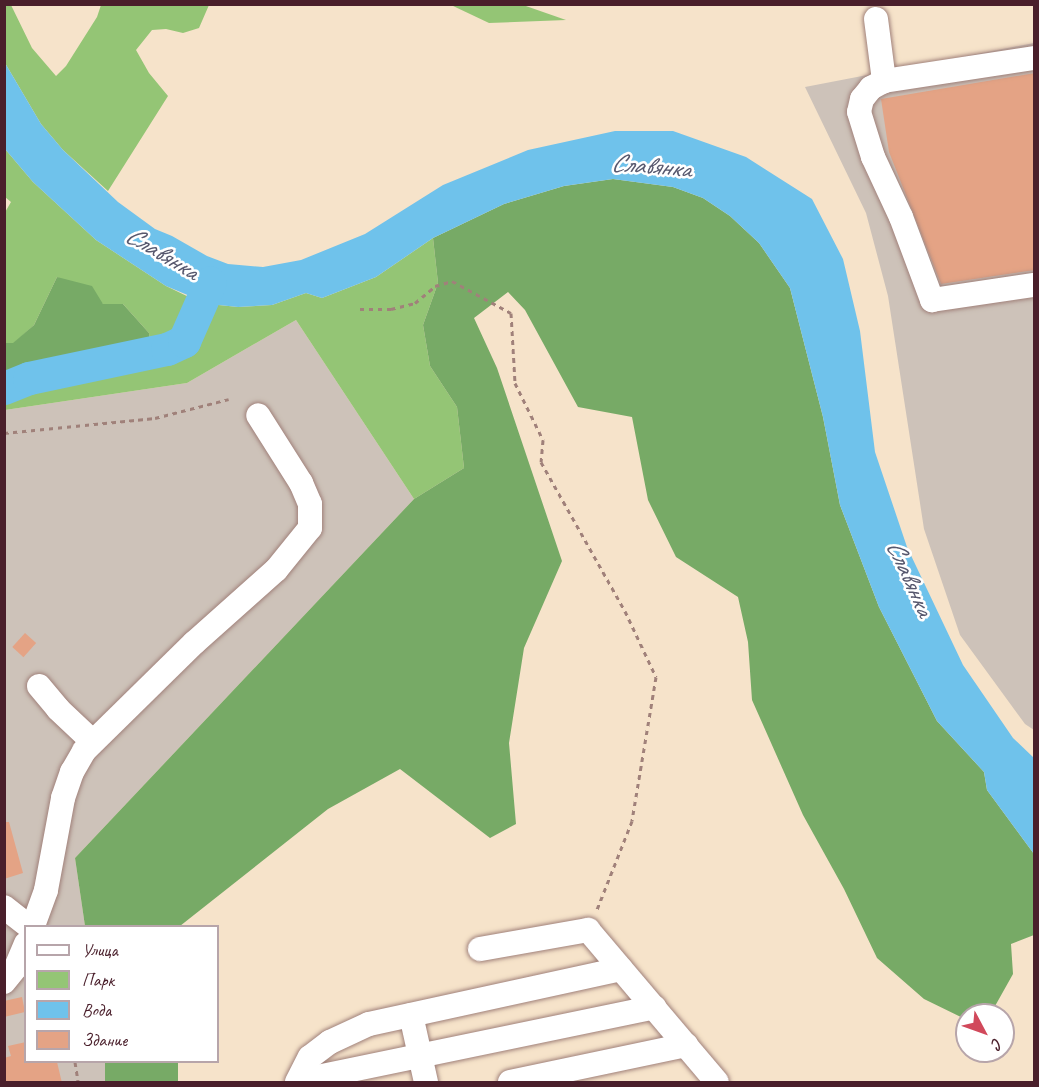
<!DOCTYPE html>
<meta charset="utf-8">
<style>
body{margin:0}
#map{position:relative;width:1039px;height:1087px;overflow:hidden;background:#f6e3ca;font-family:Caveat,sans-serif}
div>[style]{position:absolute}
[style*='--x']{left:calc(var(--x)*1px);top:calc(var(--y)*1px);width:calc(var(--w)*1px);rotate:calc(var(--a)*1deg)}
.industrial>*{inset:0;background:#cdc2b9}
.green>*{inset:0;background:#94c575}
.forest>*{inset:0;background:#7a6;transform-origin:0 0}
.water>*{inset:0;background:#6fc2eb}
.river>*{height:33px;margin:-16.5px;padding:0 16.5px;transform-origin:16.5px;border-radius:16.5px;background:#6fc2eb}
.building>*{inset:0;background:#e4a385;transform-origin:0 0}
.path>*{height:3px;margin-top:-1.5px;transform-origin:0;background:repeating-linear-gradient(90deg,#a0817a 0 4.5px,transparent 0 9px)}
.roads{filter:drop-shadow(0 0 2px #a0817a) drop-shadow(0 0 2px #a0817a)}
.minor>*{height:24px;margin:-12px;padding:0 12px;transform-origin:12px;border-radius:12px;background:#fff}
span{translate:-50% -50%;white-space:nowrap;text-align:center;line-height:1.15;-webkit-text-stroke:5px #fff;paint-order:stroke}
.water-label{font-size:26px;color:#57586e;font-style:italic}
.frame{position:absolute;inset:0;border:6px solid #4a1f2b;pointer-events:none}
.legend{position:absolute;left:24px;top:925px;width:195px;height:138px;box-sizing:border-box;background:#fff;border:2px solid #b7a5aa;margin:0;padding:8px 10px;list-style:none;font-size:18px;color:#4a1f2b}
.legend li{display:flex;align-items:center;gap:12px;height:30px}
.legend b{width:30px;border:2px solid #b7a5aa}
.north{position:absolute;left:955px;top:1003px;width:60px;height:60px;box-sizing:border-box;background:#fff;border:2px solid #b7a5aa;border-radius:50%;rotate:131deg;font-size:16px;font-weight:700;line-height:24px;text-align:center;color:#4a1f2b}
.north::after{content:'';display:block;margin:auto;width:21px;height:27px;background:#d1495b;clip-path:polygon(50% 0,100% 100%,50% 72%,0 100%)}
</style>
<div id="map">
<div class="industrial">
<div style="clip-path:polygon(1034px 43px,1034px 730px,1025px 724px,960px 635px,924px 529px,888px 296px,866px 213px,805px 87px)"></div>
<div style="clip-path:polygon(296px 320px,414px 499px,75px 858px,85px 926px,26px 926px,26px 1062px,105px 1062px,108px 1082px,5px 1082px,5px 410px,187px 383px)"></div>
</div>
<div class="green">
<div style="clip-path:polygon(4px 5px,11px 5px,32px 48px,56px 76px,66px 66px,97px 17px,101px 5px,209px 5px,199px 28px,183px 33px,166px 29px,152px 30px,136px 50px,149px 73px,168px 96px,108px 191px,63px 150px,41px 124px,5px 63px)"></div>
<div style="clip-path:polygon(451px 5px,523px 5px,566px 20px,489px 23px)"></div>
<div style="clip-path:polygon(5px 149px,33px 182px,96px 240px,166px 286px,195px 300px,192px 315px,180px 333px,171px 342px,150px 347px,149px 333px,123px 304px,103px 304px,57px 277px,34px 325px,13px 344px,5px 343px,4px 214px,11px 202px,5px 197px)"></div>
<div style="clip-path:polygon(433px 238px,438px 283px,423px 325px,430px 366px,457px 407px,464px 468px,414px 499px,296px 320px,187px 383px,5px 410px,5px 402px,34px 389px,119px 367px,167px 359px,189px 343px,209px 304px,238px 307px,272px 305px,306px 293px,322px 298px,376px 277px)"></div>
</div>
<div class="forest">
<div style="clip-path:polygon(613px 179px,673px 187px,703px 198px,730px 216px,759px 243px,790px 288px,823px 417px,840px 505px,879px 607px,937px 721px,984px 772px,987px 790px,1034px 854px,1034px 935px,1011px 944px,1013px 974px,990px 1015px,967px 1015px,967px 1020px,924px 999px,877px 958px,844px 889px,803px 815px,752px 700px,748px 642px,738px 597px,676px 557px,648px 500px,632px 417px,578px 407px,525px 310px,508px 292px,474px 318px,497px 368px,562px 561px,524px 648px,509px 743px,516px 824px,490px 838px,400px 769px,328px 809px,180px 926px,85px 926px,75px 858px,414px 499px,464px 468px,457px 407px,430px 366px,423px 325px,438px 283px,433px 238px,504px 204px,564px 186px)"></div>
<div style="clip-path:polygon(57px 277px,92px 286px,103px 304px,123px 304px,149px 333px,150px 347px,28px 371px,5px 380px,5px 343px,13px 343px,34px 325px)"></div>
<div style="left:105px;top:1062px;width:73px;height:20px"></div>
</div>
<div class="water">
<div style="clip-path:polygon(5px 63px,41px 124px,63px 150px,118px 202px,155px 229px,172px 236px,207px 256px,228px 264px,263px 267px,301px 260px,365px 234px,443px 185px,528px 150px,615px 131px,673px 131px,746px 157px,812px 199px,843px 259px,860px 331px,875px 452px,907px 547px,963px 665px,1013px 738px,1034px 758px,1034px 854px,987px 790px,984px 772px,937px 721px,879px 607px,840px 505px,823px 417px,790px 288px,759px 243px,730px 216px,703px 198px,673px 187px,613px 179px,564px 186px,504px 204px,433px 238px,376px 277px,322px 298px,306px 293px,272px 305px,238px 307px,209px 304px,166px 286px,96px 240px,33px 182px,5px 149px)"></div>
</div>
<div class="river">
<div style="--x:4;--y:388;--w:27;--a:-22"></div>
<div style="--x:29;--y:378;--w:141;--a:-11.9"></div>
<div style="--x:167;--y:349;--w:19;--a:-25"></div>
<div style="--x:184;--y:341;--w:64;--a:-66.2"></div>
</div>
<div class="building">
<div style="clip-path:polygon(1035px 73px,1035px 270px,941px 284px,889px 152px,881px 99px)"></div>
<div style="left:25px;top:633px;width:15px;height:19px;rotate:42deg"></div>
<div style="clip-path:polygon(4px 822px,9px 822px,23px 873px,4px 879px)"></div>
<div style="clip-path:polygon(22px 997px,25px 1012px,4px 1017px,4px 1001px)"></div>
<div style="clip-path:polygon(26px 1042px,26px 1062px,57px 1062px,62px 1083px,4px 1083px,4px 1058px,11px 1056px,8px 1046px)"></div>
</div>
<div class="path">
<div style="--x:360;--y:309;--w:31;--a:0"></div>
<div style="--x:391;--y:309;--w:25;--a:-14"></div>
<div style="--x:415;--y:303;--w:26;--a:-40"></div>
<div style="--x:435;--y:286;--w:18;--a:-16"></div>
<div style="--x:452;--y:281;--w:67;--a:28.5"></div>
<div style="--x:511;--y:313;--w:70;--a:86.7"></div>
<div style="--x:515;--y:383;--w:64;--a:63.8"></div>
<div style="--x:543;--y:440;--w:22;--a:95"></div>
<div style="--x:541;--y:462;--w:171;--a:60.6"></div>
<div style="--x:625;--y:611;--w:73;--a:64.8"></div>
<div style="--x:656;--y:677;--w:146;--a:99.5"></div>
<div style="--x:632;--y:821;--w:98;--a:111.6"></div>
<div style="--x:4;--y:433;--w:152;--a:-5.7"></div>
<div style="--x:155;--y:418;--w:76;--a:-14.4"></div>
<div style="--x:75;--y:1062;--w:20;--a:81"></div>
</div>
<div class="roads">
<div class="minor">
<div style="--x:876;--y:19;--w:63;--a:82.6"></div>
<div style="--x:1034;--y:58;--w:152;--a:171.3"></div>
<div style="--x:884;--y:81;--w:15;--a:152"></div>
<div style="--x:871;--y:88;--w:14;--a:129"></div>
<div style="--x:862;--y:99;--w:13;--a:103"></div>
<div style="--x:859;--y:112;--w:47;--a:72.7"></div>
<div style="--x:873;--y:157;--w:66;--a:65"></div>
<div style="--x:901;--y:217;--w:89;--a:69.5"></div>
<div style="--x:932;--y:300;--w:103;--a:-8.4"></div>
<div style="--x:39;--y:686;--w:30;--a:50"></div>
<div style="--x:58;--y:709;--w:47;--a:43.3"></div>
<div style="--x:4;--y:907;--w:31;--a:38"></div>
<div style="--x:33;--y:926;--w:38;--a:-70"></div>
<div style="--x:46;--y:890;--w:94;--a:-79.5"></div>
<div style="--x:63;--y:798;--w:28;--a:-71"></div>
<div style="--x:72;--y:772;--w:24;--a:-60"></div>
<div style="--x:84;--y:751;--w:154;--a:-44.5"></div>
<div style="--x:194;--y:643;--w:110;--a:-41.7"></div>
<div style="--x:276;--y:570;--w:54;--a:-51"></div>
<div style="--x:310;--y:528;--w:24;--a:-90"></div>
<div style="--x:310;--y:504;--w:23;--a:-113"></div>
<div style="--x:301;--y:483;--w:80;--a:-122.3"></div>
<div style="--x:480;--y:949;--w:110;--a:-10"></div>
<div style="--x:588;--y:930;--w:199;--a:49.7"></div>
<div style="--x:4;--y:982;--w:19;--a:-51"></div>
<div style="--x:16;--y:967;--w:25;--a:-67"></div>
<div style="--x:411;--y:1015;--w:69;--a:77.4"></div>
<div style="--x:298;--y:1081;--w:364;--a:-11.7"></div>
<div style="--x:297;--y:1082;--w:28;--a:-63"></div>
<div style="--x:310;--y:1057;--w:25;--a:-37"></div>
<div style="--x:330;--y:1042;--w:43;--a:-24.8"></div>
<div style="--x:369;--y:1024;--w:258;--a:-12.3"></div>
<div style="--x:510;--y:1082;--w:180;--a:-11.9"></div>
</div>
</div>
<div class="water-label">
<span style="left:651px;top:166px;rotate:5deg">Славянка</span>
<span style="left:162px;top:253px;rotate:31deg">Славянка</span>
<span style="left:910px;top:578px;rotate:66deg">Славянка</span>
</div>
<div class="frame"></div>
<ul class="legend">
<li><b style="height:8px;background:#fff"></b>Улица</li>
<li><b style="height:16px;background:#94c575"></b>Парк</li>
<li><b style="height:16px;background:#6fc2eb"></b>Вода</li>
<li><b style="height:16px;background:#e4a385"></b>Здание</li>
</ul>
<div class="north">С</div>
</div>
